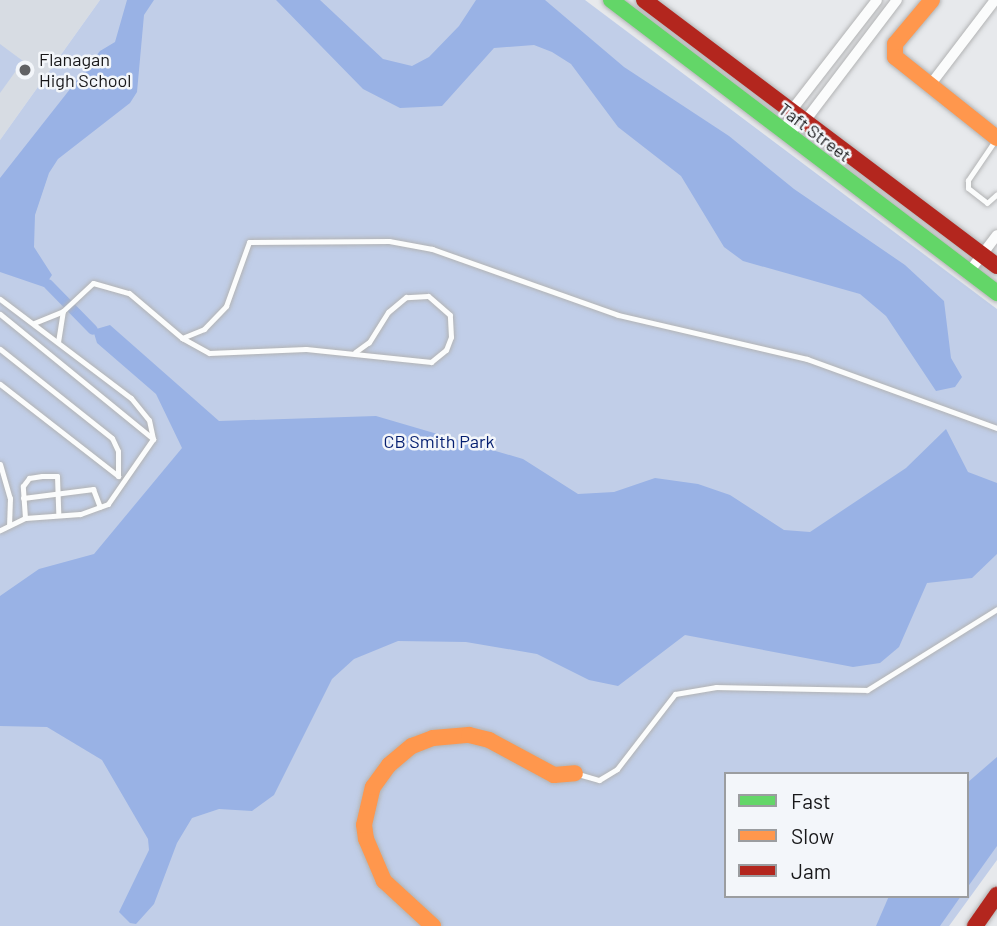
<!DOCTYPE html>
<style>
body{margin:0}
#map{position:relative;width:997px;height:926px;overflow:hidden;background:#e7e9ec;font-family:Barlow,sans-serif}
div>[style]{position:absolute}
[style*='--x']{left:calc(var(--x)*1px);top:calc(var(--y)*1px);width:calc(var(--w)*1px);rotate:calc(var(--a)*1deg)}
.built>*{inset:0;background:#d7dce3}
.green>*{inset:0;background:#c1cee8}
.water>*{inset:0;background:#99b2e5}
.canal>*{height:10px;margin:-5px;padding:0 5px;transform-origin:5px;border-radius:5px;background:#99b2e5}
.roads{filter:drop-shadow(0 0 2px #b2b3b4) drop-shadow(0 0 2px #b2b3b4)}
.lane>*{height:5px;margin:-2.5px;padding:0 2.5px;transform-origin:2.5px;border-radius:2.5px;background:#fbfcfc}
.street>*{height:10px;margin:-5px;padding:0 5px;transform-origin:5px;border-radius:5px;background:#fbfcfc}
.fast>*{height:16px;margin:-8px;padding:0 8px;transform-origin:8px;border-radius:8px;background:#63d668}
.slow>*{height:16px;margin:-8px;padding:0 8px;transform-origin:8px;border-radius:8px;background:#ff974d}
.jam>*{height:16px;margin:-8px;padding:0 8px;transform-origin:8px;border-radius:8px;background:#b3261e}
.dots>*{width:19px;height:19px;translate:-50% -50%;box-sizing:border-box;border:4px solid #f3f6fa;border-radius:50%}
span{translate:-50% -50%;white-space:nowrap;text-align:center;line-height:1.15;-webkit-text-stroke:5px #f3f6fa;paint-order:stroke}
.poi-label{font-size:18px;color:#18181a}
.left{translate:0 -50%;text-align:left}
.street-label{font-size:18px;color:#18181a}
.park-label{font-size:18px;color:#051f70}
.legend{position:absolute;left:724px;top:772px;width:245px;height:126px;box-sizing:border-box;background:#f3f6fa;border:2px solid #9b9da0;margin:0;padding:9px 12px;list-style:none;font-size:21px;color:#18181a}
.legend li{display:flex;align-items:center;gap:14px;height:35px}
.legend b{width:35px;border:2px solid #9b9da0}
</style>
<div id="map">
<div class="built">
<div style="clip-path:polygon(0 0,100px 0,0 140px)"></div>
</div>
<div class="green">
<div style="clip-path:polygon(evenodd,100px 0,585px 0,997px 309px,997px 860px,949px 926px,0 926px,0 140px,100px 0,726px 774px,967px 774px,967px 896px,726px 896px,726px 774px)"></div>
<div style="clip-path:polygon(0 44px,23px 61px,0 93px)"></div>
</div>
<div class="water">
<div style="clip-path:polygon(127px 0,154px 0,144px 15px,137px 92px,130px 103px,58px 159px,49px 173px,35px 215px,34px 247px,52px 275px,44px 287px,0 272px,0 178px,100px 51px,115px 42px)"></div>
<div style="clip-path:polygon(276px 0,320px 0,383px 59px,412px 66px,429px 57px,459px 26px,476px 0,545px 0,624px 67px,729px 136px,794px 189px,905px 265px,944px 301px,951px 358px,962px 377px,955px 387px,936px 391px,886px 316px,860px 294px,743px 261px,724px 247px,681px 176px,618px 127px,571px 64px,552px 52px,534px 45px,494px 48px,442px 106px,400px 108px,363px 89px)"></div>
<div style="clip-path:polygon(110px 325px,219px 421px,376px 416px,523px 459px,578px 494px,614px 492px,655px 478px,698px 484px,730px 495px,784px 530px,810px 532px,906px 468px,946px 429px,968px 472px,997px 483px,997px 554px,972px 578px,927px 583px,899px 647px,880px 663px,853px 667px,685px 635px,618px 686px,589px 680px,537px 654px,466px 642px,398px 641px,354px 659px,332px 679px,274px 795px,252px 811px,219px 809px,192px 818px,177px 843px,154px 904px,136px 924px,130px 923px,119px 912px,149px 850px,148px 839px,102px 760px,47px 727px,0 726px,0 596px,39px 569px,94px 554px,182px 448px,156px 394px,97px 343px,93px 330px)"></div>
<div style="clip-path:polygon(997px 757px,997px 846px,967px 888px,967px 783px)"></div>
<div style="clip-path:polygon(889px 896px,961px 896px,940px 926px,876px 926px)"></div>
</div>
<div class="canal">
<div style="--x:48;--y:284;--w:64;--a:45.6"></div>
</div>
<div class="roads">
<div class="lane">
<div style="--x:996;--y:139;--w:50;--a:124.3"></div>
<div style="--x:968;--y:180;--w:8;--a:90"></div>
<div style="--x:968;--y:188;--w:24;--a:38"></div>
<div style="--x:987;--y:203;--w:13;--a:-42"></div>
<div style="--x:0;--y:299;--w:164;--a:37.1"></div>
<div style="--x:131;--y:398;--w:28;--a:51"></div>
<div style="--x:149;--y:420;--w:19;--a:78"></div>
<div style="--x:153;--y:439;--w:79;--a:124.7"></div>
<div style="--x:108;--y:504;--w:30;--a:160"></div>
<div style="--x:80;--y:514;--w:55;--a:175.8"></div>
<div style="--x:25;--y:518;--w:28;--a:154"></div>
<div style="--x:0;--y:314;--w:198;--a:39.2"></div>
<div style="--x:34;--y:323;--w:31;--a:-22"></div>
<div style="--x:182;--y:338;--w:24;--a:-22"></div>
<div style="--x:204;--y:329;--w:32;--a:-46"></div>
<div style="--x:226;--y:306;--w:68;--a:-70.2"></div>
<div style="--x:249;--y:242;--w:140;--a:-0.4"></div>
<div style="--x:389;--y:241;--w:44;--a:10.5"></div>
<div style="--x:432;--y:249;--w:197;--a:19.5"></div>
<div style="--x:618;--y:315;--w:194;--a:13.1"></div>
<div style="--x:807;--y:359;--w:202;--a:20"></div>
<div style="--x:58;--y:342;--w:31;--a:-81"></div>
<div style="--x:63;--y:311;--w:41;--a:-43"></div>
<div style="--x:93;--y:283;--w:37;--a:16"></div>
<div style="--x:129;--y:293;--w:70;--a:40.3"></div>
<div style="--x:182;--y:338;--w:31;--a:29"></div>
<div style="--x:209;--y:353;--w:97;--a:-2.4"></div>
<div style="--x:306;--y:349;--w:126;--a:5.9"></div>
<div style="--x:431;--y:362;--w:19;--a:-39"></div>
<div style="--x:446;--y:350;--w:14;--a:-69"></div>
<div style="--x:451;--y:337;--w:22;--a:-93"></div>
<div style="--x:450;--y:315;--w:29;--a:-139"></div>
<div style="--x:428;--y:296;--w:22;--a:177"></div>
<div style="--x:406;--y:297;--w:23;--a:140"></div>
<div style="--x:388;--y:312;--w:36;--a:122"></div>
<div style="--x:369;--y:342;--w:17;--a:144"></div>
<div style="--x:0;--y:349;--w:143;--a:38.5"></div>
<div style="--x:112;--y:438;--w:14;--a:65"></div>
<div style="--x:118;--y:451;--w:25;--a:90"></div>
<div style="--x:0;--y:384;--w:150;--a:37.9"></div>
<div style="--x:0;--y:464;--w:35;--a:74"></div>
<div style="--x:10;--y:498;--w:27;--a:92"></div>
<div style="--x:23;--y:498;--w:71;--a:-7.3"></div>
<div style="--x:93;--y:489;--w:19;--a:69"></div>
<div style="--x:25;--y:518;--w:32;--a:-94"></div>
<div style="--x:23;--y:486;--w:10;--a:-53"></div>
<div style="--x:29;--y:478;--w:13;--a:-9"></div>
<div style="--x:42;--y:476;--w:15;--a:0"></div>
<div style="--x:57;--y:476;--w:37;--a:88"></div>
<div style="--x:578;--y:774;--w:22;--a:16"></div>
<div style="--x:599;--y:780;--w:21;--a:-31"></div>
<div style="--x:617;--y:769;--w:95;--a:-52.3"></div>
<div style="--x:675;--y:694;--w:42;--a:-9.7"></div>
<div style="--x:716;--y:687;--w:151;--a:1.1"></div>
<div style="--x:867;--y:690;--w:153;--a:-31.9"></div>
</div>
<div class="street">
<div style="--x:934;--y:80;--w:101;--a:-52.7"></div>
<div style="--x:785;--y:134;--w:24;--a:-33"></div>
<div style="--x:805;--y:121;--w:152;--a:-52.8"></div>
<div style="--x:785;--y:134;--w:24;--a:-75"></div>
<div style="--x:791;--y:111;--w:140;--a:-52.2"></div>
<div style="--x:969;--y:272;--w:46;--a:-52.9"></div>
</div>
<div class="fast">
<div style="--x:611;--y:0;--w:485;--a:37.2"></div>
</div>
<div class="slow">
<div style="--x:932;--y:0;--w:57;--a:130.1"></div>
<div style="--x:895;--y:44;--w:13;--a:90"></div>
<div style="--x:895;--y:57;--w:130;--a:38.5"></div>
<div style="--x:433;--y:926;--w:67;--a:-137.4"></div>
<div style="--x:384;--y:881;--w:46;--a:-113.2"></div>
<div style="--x:366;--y:839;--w:14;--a:-98"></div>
<div style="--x:364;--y:825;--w:39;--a:-77"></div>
<div style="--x:373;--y:787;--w:27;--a:-54"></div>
<div style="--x:389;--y:765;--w:30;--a:-40"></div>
<div style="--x:412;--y:746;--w:22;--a:-21"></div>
<div style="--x:433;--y:738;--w:36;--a:-5"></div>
<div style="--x:469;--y:735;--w:21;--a:14"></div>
<div style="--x:489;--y:740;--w:74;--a:28.3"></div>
<div style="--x:554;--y:775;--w:21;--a:-5"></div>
</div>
<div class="jam">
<div style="--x:644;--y:0;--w:442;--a:37"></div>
<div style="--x:975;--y:926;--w:38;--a:-55"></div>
</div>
</div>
<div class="dots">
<div style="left:25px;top:70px;background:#606164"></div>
</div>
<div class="poi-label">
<span class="left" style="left:39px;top:70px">Flanagan<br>High School</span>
</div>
<div class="street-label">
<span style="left:815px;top:132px;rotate:37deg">Taft Street</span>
</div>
<div class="park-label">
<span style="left:439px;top:441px">CB Smith Park</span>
</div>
<ul class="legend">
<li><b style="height:9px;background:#63d668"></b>Fast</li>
<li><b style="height:9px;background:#ff974d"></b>Slow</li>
<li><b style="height:9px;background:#b3261e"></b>Jam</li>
</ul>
</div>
